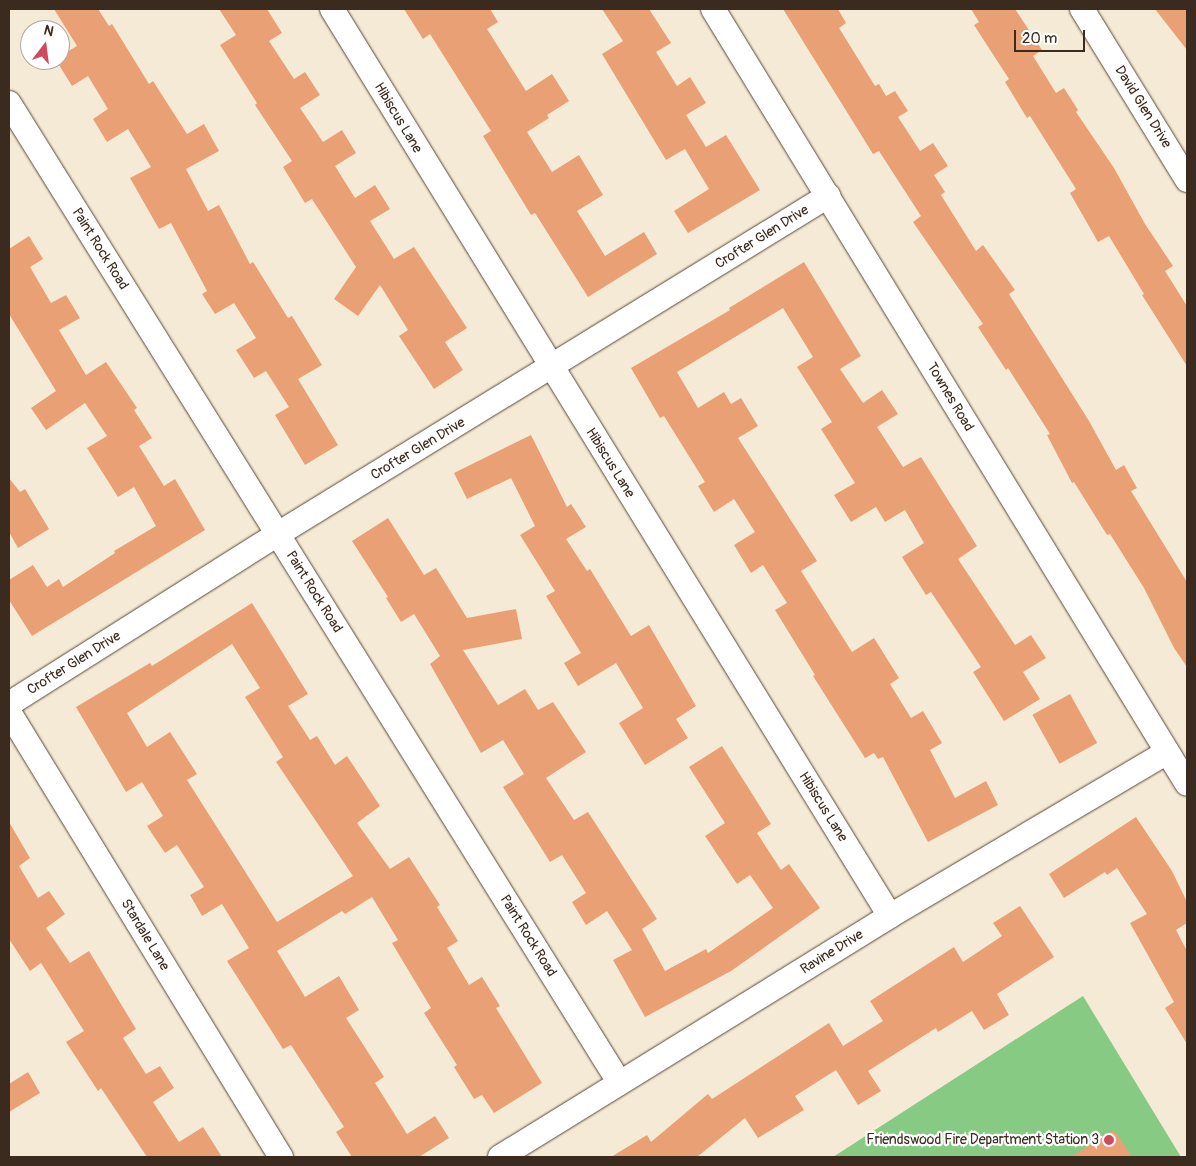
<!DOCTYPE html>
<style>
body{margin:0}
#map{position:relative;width:1196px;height:1166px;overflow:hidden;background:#f5ead5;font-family:Pangolin,sans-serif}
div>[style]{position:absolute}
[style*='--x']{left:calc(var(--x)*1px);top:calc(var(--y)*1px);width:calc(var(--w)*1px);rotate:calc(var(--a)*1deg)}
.green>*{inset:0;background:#87ca83}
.building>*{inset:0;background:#eaa075;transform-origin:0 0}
.roads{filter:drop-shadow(0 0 1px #574739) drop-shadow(0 0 1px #574739)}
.minor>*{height:24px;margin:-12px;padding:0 12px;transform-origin:12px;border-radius:12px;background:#fff}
.dots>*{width:14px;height:14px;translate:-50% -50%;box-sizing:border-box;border:2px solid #fff;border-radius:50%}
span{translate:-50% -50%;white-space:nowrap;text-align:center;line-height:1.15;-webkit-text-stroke:4.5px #fff;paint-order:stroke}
.street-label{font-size:14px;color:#3b2a1e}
.poi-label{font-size:14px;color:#3b2a1e}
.right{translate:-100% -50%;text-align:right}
.frame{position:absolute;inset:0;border:10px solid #3b2a1e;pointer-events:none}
.north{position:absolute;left:20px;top:20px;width:50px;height:50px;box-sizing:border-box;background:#fff;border:1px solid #b1aaa5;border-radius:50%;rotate:15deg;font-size:14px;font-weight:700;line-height:20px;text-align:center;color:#3b2a1e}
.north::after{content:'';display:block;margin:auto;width:18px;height:22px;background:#d1495b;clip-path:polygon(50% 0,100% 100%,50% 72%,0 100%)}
.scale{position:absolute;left:1014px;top:30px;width:71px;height:22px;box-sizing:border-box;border:2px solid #3b2a1e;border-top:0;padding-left:6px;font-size:15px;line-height:18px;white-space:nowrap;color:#3b2a1e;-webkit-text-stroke:4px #fff;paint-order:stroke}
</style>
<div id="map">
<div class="green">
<div style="clip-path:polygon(1083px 996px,1181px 1157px,833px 1157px)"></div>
</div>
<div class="building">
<div style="clip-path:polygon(54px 9px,98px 9px,109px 26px,112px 24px,149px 84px,153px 81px,187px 134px,204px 124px,219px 151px,186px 169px,208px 211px,219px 205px,250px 264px,253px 262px,288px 318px,292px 316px,322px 365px,298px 379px,338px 445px,305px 465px,275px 415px,289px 407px,266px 371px,254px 378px,236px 350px,256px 338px,234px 303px,215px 314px,202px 294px,207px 291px,171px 223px,159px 229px,130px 178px,151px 167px,128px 129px,107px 142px,93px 119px,108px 109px,88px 76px,72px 86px,56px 60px,60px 60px,60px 56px,77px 46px)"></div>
<div style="clip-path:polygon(219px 9px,267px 9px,282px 33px,269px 41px,294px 79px,305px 72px,320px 95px,300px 108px,323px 142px,342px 130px,356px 153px,335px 166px,355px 198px,375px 185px,390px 209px,370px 221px,394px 259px,414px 247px,467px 328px,445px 342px,463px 370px,434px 389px,399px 336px,408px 330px,380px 285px,358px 316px,334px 299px,356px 267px,312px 199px,305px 203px,283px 167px,292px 161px,255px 105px,257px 103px,220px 45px,236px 35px)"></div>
<div style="clip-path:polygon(404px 9px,490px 9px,498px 22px,487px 29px,526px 91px,552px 74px,569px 101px,547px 115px,549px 118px,527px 132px,552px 172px,579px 155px,603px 195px,577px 211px,605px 256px,644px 232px,657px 254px,588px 297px,535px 213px,531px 215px,483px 136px,491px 131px,430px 34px,423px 39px)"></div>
<div style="clip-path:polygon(602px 9px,649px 9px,671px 43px,656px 52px,677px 86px,690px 77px,706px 103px,686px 115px,706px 147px,726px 135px,760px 190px,688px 233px,674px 211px,709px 189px,685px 149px,666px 160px,602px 54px,623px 41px)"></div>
<div style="clip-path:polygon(783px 9px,838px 9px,846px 23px,839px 28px,875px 86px,879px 84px,886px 96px,895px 91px,908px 111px,898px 117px,920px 151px,933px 143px,948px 166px,934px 175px,945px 192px,941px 195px,976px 251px,983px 245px,1015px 290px,1009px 294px,1089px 421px,1116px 470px,1124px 465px,1137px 488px,1131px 491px,1187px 582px,1187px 667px,1174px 648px,1144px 588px,1110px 534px,1107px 535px,1074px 482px,1072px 483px,1047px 435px,1050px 434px,1008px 368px,1006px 370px,978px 327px,983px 324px,913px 222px,921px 216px,879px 151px,873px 154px)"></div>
<div style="clip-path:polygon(971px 9px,1015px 9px,1042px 50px,1033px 56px,1056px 93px,1064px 88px,1078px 110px,1076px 112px,1114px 168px,1145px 224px,1173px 266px,1165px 271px,1187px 306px,1187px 366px,1142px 295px,1144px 294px,1109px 236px,1098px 242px,1070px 193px,1076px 189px,1030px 116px,1027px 118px,1005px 82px,1009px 79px,974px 25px,979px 22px)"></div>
<div style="clip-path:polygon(1155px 9px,1187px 9px,1187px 50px)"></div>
<div style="clip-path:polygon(29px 236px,43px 259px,30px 267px,51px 303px,66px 295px,80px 318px,59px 330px,86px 375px,106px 362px,137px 408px,134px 410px,152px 438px,139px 446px,164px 486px,175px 479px,205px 530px,32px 636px,9px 600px,9px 580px,33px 565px,47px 587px,59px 579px,63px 587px,115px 553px,114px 551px,156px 526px,134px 487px,118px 497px,87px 448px,107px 436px,85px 403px,46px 430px,31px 408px,56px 391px,9px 314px,9px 249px)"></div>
<div style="clip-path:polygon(804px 262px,861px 356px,840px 369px,863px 403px,882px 390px,898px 414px,877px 427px,903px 467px,921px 457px,977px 546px,958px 559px,1015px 645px,1031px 635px,1046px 658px,1023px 672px,1040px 699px,1004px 721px,973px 672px,981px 667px,931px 592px,926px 595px,902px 557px,924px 543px,905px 510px,885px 522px,876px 507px,851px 522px,834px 495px,855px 483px,821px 429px,832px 422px,797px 367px,813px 357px,783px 308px,677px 372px,698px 408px,724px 392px,731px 404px,741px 398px,758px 426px,738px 438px,817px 561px,801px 571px,852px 652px,874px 638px,899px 678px,890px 684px,911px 718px,923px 711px,942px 743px,930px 750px,955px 798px,986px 781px,998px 805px,928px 842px,883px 757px,878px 759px,874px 753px,865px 758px,813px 676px,815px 675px,775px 610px,787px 603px,763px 565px,751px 573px,734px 545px,755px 532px,734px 499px,714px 512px,698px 486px,705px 482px,664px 416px,660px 418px,631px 368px,730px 310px,729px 308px)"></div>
<div style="clip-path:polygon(531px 435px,567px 507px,571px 504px,586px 527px,566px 539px,587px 571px,590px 569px,631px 636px,649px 625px,696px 706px,676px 719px,688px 738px,645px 765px,619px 723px,643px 708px,616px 663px,578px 686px,564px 663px,581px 653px,546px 596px,555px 591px,520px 535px,535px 526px,511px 478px,467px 499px,454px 473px)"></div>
<div style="clip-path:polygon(9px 478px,20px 492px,25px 489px,49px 529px,18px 548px,9px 532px)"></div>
<div style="clip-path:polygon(388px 518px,424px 575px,436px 568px,467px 618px,516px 609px,522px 639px,463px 650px,498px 705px,525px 689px,538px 710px,553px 702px,586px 752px,546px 778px,574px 820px,588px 812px,657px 919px,642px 929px,665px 971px,706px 949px,708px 953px,773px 908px,750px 875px,737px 884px,705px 836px,725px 823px,689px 767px,722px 746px,771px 824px,757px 833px,781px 870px,789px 864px,820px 908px,731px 971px,645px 1017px,613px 960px,632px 950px,607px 911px,586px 925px,572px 902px,586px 893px,562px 855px,550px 862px,503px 787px,524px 774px,503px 740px,481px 753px,430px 664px,440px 656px,414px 614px,401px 622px,386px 598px,388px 597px,352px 541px)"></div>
<div style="clip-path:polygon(evenodd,252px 603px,308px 694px,288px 706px,310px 740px,317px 736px,335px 765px,347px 756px,380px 806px,357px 823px,390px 869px,409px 857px,440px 905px,437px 907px,458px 941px,447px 948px,469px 985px,482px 977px,500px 1006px,496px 1008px,542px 1083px,494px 1113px,482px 1095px,474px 1099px,454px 1067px,457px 1065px,424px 1013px,431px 1008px,392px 943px,398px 940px,372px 897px,345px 914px,342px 911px,277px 951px,305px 997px,339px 976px,359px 1010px,346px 1018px,384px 1077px,375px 1083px,407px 1134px,435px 1116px,449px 1138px,419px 1157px,352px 1157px,336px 1132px,344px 1127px,291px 1045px,283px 1049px,227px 961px,249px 948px,222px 904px,202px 916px,190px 895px,204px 887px,177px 845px,165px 853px,147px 826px,163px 816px,142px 782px,126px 792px,76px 707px,150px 663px,152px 666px,252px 603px,232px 644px,260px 688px,245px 697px,283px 757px,276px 762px,353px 876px,277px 922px,187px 780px,197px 774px,170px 732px,147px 747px,127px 713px,232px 644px)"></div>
<div style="left:1070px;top:694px;width:56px;height:43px;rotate:61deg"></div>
<div style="clip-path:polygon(1136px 817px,1172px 871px,1187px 902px,1187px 923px,1176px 930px,1187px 951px,1187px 1044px,1165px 1008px,1174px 1002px,1130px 923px,1147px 914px,1117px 868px,1107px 875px,1105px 872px,1064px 898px,1049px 874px)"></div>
<div style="clip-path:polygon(9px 822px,30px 858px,19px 866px,38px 898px,49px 891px,65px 914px,46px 928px,70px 963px,89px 951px,136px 1029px,123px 1038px,146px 1074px,160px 1066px,174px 1088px,153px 1102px,179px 1142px,203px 1127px,222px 1157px,147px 1157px,101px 1088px,98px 1091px,66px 1042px,84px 1031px,41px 963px,30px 971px,9px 939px)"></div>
<div style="clip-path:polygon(1020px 906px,1054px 957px,997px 994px,1009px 1015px,984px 1030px,972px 1011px,938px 1032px,936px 1028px,868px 1071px,881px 1091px,858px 1105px,836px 1070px,795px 1096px,804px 1110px,758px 1138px,745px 1118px,697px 1157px,611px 1157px,647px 1135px,651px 1142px,708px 1094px,712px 1099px,829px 1023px,843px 1046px,883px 1021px,870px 1001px,954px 947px,963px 962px,1002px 936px,993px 923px)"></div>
<div style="clip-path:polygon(28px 1072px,40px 1093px,9px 1112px,9px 1084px)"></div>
<div style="clip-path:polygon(1114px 1130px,1132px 1157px,1071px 1157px)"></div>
</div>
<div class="roads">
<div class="minor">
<div style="--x:332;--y:9;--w:1065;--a:58.4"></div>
<div style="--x:713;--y:9;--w:908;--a:58.55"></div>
<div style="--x:1082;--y:9;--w:201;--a:58.4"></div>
<div style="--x:9;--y:103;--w:1153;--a:58.07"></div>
<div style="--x:9;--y:704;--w:318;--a:-32.3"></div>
<div style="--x:278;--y:534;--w:646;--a:-31.57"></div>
<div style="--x:9;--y:712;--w:522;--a:58.57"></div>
<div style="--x:500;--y:1157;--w:458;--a:-31.7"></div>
<div style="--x:890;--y:916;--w:322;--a:-30.6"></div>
</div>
</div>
<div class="dots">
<div style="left:1109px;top:1140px;background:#d1495b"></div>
</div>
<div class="street-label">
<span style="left:1143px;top:107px;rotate:58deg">David Glen Drive</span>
<span style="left:398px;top:118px;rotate:59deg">Hibiscus Lane</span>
<span style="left:762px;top:237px;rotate:-32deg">Crofter Glen Drive</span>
<span style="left:100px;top:249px;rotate:58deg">Paint Rock Road</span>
<span style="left:950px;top:397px;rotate:59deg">Townes Road</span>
<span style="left:418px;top:449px;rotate:-31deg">Crofter Glen Drive</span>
<span style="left:610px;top:463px;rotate:58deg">Hibiscus Lane</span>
<span style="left:314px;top:592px;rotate:58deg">Paint Rock Road</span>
<span style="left:74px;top:663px;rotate:-32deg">Crofter Glen Drive</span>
<span style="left:823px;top:807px;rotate:58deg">Hibiscus Lane</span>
<span style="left:145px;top:935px;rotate:59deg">Stardale Lane</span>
<span style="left:528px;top:936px;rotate:58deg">Paint Rock Road</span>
<span style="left:832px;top:952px;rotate:-32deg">Ravine Drive</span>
</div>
<div class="poi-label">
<span class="right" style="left:1099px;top:1140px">Friendswood Fire Department Station 3</span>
</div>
<div class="frame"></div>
<div class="north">N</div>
<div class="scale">20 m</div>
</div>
